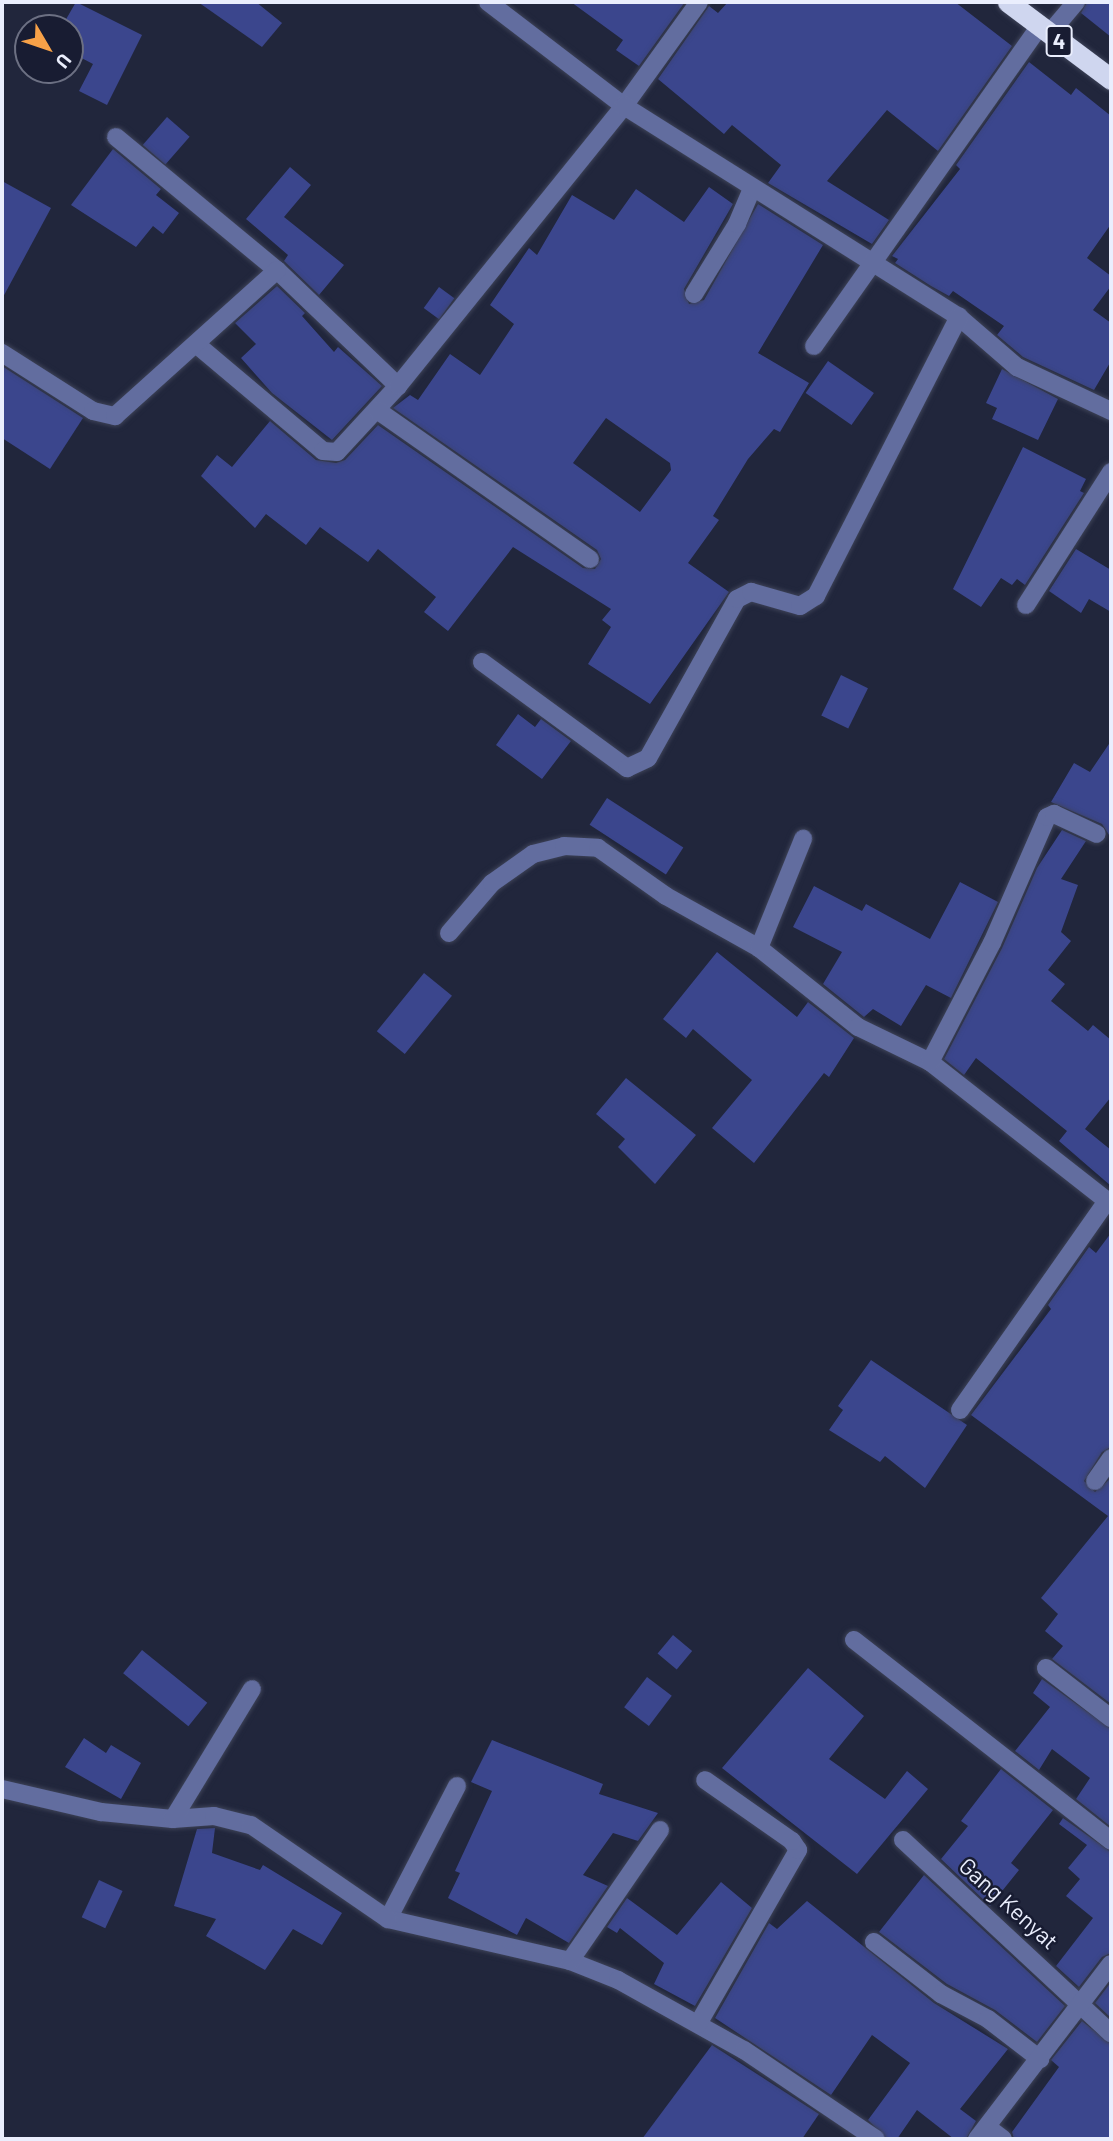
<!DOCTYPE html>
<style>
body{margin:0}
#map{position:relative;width:1113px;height:2141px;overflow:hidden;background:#21263c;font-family:Barlow,sans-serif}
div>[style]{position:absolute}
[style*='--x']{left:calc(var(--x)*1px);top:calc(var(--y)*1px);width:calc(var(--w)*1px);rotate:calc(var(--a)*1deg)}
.building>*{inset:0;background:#3b468d;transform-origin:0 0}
.roads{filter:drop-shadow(0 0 2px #3d4257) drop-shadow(0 0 2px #3d4257)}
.minor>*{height:18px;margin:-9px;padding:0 9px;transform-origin:9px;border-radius:9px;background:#626d9f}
.highway>*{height:21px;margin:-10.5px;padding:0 10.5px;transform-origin:10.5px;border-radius:10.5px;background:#cfd6ef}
span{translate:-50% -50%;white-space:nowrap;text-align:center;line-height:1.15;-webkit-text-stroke:5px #181c32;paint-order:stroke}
.shield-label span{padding:2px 5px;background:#181c32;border:2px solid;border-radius:5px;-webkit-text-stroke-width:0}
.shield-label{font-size:21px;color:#eaeefd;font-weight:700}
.street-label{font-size:23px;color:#eaeefd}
.frame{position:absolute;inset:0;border:4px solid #eaeefd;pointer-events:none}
.north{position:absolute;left:14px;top:14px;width:70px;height:70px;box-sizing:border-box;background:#181c32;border:2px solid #6c7083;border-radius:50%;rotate:129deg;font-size:19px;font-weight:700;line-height:28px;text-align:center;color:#eaeefd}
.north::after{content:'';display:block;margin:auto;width:24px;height:32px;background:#f7a148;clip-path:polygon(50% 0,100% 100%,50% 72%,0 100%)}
</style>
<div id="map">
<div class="building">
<div style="clip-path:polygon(76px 2px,142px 35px,107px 105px,79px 91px,93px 64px,70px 52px,70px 28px,61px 28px)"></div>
<div style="clip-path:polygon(198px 2px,256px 2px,282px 23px,262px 47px)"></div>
<div style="clip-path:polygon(571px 2px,685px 2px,639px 66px,616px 50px,623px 40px)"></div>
<div style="clip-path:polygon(728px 2px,955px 2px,1012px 46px,938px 151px,887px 110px,827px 181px,889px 220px,872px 244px,768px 183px,781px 165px,732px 125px,724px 134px,658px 79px,709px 6px,718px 13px)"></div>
<div style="clip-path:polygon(1087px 2px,1111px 2px,1111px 37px,1081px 13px)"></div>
<div style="clip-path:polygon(1029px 62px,1071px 95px,1076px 88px,1111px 116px,1111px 224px,1087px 258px,1111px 276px,1111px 286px,1093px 310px,1111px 323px,1111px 361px,1094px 390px,1023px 357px,997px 335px,1004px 326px,953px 291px,949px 296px,931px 286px,895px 263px,898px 259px,892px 256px,960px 169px,956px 165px)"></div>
<div style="left:167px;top:117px;width:30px;height:37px;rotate:41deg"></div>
<div style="clip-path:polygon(113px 149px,161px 189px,156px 195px,179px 213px,163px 234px,153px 226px,136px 247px,71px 205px)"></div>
<div style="clip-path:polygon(290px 167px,311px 185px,284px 217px,344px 265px,319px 295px,284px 261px,288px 255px,246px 219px)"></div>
<div style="clip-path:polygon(2px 181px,51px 208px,2px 299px)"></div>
<div style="clip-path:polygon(evenodd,709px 187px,733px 204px,684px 289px,689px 304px,704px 300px,758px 204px,823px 245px,758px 353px,809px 383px,780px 432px,774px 429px,748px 459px,713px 516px,719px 520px,688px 563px,729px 592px,650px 704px,588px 664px,611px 627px,602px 620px,611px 609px,513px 547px,448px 631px,424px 612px,436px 597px,378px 549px,368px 562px,320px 527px,306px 545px,266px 514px,255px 528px,201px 476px,217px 455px,232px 467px,270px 421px,316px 460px,336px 463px,345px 460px,378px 425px,583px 568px,595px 569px,601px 559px,597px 550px,393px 408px,410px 395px,418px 400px,450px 354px,480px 375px,514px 324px,490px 305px,529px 248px,537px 255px,572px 195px,614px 220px,636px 189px,684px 222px,709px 187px,606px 418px,670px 463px,671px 470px,640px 512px,573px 463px,606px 418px)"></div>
<div style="clip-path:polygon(277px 286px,305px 313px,302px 316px,334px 352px,338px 347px,382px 386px,332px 440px,272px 393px,241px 358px,256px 344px,235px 323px)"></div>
<div style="left:439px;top:287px;width:19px;height:26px;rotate:36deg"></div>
<div style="left:828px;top:361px;width:56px;height:39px;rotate:35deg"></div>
<div style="clip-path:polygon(2px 366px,83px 418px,50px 469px,2px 438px)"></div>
<div style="clip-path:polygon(1002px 369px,1058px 399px,1038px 440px,992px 419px,997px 408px,986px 403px)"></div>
<div style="clip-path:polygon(1023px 447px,1086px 479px,1080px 491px,1084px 493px,1025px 585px,1017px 579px,1012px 585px,1001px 578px,981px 607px,953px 589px)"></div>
<div style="clip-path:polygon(1076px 549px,1111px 570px,1111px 612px,1089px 599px,1081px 613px,1049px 591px)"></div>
<div style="left:841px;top:675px;width:30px;height:45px;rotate:26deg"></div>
<div style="clip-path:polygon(518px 714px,535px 727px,541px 719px,571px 741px,542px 779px,496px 745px)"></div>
<div style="clip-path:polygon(1111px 741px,1111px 838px,1102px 824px,1051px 802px,1074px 763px,1090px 772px)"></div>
<div style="left:607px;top:798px;width:91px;height:32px;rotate:33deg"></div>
<div style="clip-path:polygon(1062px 830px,1086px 841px,1061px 879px,1078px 885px,1061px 932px,1071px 941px,1048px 970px,1065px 984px,1051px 1001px,1088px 1031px,1093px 1025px,1111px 1040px,1111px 1097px,1085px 1129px,1111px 1150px,1111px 1186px,1059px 1141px,1067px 1131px,976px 1058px,964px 1075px,944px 1059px,1002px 948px,1037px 868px)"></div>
<div style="clip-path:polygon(960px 882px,998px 902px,951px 998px,926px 985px,901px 1026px,873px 1009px,864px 1017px,823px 984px,842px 952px,793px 927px,814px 886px,862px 911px,866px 904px,930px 939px)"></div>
<div style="clip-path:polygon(717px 952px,797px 1017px,808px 1002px,854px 1038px,829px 1077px,824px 1073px,754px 1163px,712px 1128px,752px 1080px,693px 1029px,686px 1038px,663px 1019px)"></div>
<div style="left:424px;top:973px;width:36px;height:75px;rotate:39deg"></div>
<div style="clip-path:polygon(626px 1078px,696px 1135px,655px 1184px,618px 1147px,625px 1139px,596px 1114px)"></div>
<div style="clip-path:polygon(1111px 1233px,1111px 1447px,1102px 1452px,1084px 1481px,1095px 1492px,1111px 1478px,1111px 1704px,1052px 1659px,1063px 1646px,1045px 1631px,1058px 1614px,1041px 1598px,1108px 1516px,971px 1415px,1051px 1309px,1048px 1305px,1089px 1247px,1096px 1253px)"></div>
<div style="clip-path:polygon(871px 1360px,967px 1425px,925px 1488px,885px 1456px,880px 1462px,829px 1430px,843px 1410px,838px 1406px)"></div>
<div style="left:673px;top:1635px;width:25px;height:24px;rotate:40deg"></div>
<div style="left:142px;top:1650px;width:84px;height:30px;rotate:39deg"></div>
<div style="clip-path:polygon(808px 1668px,864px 1716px,829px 1759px,885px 1799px,907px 1771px,928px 1789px,857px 1874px,722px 1768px)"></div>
<div style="left:647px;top:1677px;width:31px;height:38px;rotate:37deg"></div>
<div style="clip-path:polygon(1042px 1679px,1111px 1729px,1111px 1827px,1076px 1799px,1090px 1778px,1052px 1749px,1039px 1770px,1015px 1751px,1050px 1707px,1033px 1693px)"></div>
<div style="clip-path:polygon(84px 1738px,106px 1753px,111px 1745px,141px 1763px,121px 1799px,65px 1767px)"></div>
<div style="clip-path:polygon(492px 1740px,603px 1784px,599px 1794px,658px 1813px,638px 1841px,613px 1833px,583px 1875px,608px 1886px,569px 1943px,526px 1918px,517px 1935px,448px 1898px,460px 1873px,455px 1871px,492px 1791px,471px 1782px)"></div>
<div style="clip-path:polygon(1001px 1769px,1053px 1810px,1011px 1863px,1019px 1870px,990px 1906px,941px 1859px,968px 1826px,961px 1821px)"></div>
<div style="clip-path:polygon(1063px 1818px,1111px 1852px,1111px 1953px,1102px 1957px,1079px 1987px,1056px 1966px,1093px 1918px,1066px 1896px,1080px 1879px,1068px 1868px,1087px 1845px,1059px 1824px)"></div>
<div style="clip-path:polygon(215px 1828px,212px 1853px,260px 1870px,263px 1865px,342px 1913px,322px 1945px,293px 1929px,265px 1970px,206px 1936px,216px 1919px,174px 1906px,197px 1829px)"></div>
<div style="clip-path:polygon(924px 1875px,1065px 2006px,1037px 2042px,995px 2010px,947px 1984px,879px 1932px)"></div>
<div style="left:99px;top:1880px;width:26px;height:41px;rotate:25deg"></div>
<div style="clip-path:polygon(721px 1882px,752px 1908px,695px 2006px,654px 1984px,664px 1963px,620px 1928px,617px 1933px,607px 1927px,627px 1898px,677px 1935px)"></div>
<div style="clip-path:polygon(807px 1901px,934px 2003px,1008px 2049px,960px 2109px,976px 2121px,966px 2139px,954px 2139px,917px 2110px,897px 2139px,887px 2139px,868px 2120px,910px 2063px,872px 2035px,831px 2095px,715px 2018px,769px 1923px,777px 1929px)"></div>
<div style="clip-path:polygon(1111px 1982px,1111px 2018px,1095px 2003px)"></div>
<div style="clip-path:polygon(1082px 2021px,1111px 2044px,1111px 2139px,1014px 2139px,1012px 2132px,1059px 2067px,1051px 2060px)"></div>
<div style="clip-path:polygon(712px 2045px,819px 2114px,802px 2139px,642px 2139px)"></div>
</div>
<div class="roads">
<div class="minor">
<div style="--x:488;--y:2;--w:171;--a:37.4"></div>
<div style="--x:624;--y:106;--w:128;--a:-54.2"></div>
<div style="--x:1049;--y:34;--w:42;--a:-49.8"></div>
<div style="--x:116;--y:137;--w:209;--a:39.6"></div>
<div style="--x:277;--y:270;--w:168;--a:43.8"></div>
<div style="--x:694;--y:294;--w:82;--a:-58.4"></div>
<div style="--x:737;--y:224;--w:39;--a:-67"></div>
<div style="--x:196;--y:344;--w:166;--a:40.1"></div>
<div style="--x:323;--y:451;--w:14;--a:4"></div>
<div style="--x:337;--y:452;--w:90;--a:-47.3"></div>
<div style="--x:398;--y:386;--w:360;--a:-51.1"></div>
<div style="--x:624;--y:106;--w:396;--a:32.2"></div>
<div style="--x:959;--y:317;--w:77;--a:40.8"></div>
<div style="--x:1017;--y:367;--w:104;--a:25.1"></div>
<div style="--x:814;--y:346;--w:392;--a:-54.8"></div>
<div style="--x:2;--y:353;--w:108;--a:32.5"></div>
<div style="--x:93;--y:411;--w:23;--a:13"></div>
<div style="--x:115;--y:416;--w:218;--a:-42"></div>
<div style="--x:377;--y:410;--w:260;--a:35"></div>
<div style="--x:1026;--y:605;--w:158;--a:-57.4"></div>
<div style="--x:482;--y:662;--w:180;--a:36.2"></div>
<div style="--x:627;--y:768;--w:23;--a:-25"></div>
<div style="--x:648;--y:758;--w:182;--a:-60.8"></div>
<div style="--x:737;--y:599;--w:16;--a:-27"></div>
<div style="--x:751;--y:592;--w:51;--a:15.9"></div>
<div style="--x:800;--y:606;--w:19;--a:-32"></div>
<div style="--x:816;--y:596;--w:314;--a:-62.9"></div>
<div style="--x:449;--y:933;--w:66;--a:-49.3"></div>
<div style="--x:492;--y:883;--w:50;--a:-35.3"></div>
<div style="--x:533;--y:854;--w:32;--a:-14"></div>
<div style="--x:564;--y:846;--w:34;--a:3"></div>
<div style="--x:598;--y:848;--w:83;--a:35.2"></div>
<div style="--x:666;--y:896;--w:107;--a:29.2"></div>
<div style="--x:759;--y:948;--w:127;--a:38.6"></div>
<div style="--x:858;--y:1027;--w:80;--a:25.9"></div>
<div style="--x:930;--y:1062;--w:230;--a:38.1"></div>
<div style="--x:759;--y:948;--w:118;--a:-68"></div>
<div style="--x:930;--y:1062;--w:134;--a:-62.5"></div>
<div style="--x:992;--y:943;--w:137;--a:-66.4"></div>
<div style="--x:1047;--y:817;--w:8;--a:-23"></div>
<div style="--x:1054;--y:814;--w:47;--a:24.9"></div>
<div style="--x:960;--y:1410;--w:256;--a:-54.9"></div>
<div style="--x:1095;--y:1481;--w:28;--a:-55"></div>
<div style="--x:854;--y:1640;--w:326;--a:38"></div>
<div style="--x:1046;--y:1668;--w:82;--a:37.6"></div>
<div style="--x:457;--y:1786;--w:150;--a:117.4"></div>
<div style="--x:388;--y:1919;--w:187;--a:13"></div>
<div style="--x:570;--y:1961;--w:52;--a:21.6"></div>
<div style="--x:618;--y:1980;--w:144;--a:29.1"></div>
<div style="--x:744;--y:2050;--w:159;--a:34"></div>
<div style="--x:2;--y:1789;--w:102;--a:13.1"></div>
<div style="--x:101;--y:1812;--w:72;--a:5.6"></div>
<div style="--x:173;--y:1819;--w:41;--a:-4.2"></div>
<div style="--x:214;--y:1816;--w:38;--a:14"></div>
<div style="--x:251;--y:1825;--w:166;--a:34.5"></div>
<div style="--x:173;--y:1819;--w:152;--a:-58.7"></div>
<div style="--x:903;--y:1840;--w:284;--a:42.9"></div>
<div style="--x:874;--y:1942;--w:85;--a:37.8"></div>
<div style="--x:941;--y:1994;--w:53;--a:28"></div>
<div style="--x:988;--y:2019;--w:66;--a:37.6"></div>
<div style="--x:570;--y:1961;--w:159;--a:-55.5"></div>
<div style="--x:698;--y:2024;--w:201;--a:-60.1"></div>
<div style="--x:798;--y:1850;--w:11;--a:-124"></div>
<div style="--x:792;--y:1841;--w:106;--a:-145"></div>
<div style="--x:987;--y:2127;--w:20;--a:37"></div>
<div style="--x:977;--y:2139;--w:220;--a:-52.6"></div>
</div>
<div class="highway">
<div style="--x:1008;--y:2;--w:129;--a:36.8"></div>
</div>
</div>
<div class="shield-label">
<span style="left:1059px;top:41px">4</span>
</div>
<div class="street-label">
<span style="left:1009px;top:1903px;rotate:42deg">Gang Kenyat</span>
</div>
<div class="frame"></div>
<div class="north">U</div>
</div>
